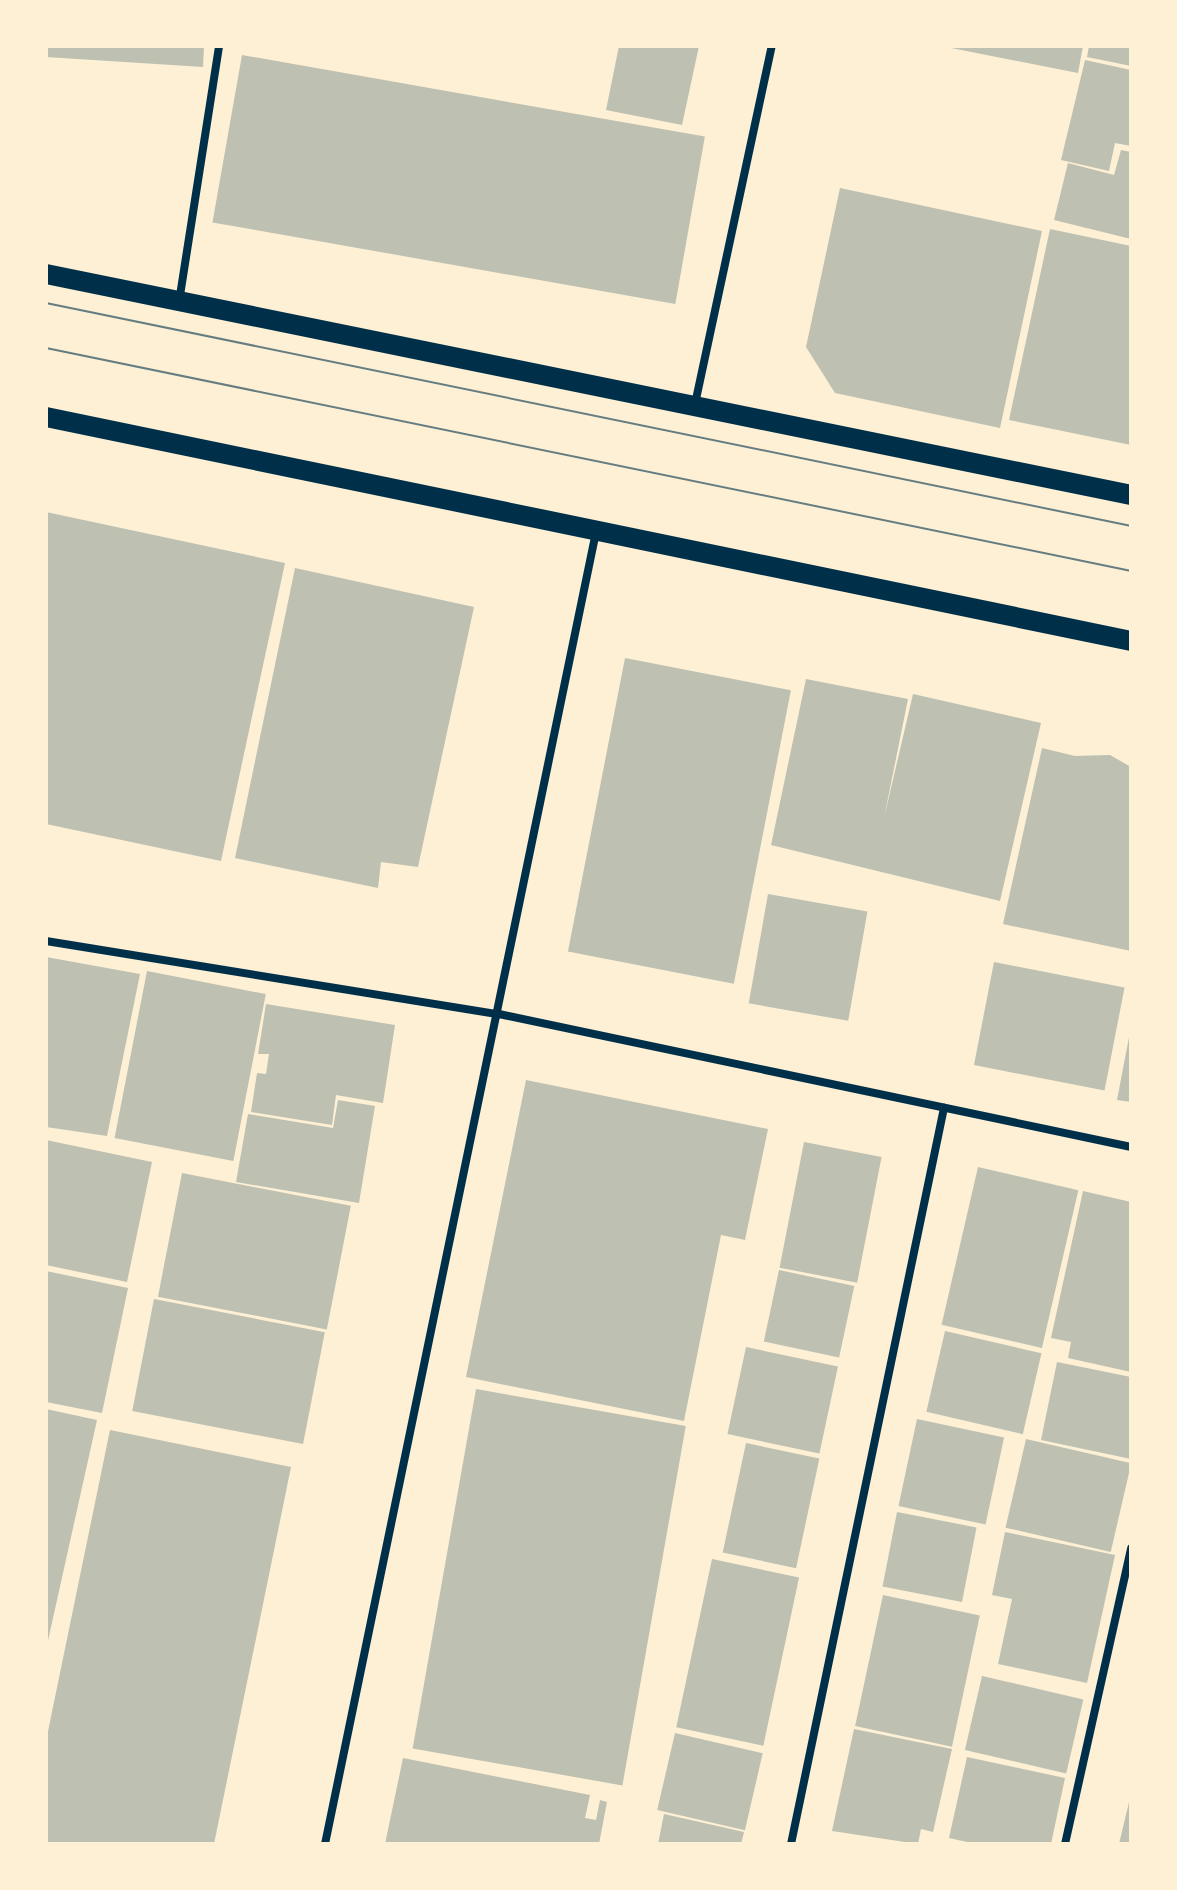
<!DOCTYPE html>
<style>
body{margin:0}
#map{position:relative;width:1177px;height:1890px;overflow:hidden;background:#fdf0d5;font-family:"Exo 2",sans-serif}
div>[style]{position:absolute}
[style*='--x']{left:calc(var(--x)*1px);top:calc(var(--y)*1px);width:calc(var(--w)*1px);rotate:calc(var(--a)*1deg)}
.building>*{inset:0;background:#bec0b2;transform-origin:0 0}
.minor>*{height:8px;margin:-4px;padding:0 4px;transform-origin:4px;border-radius:4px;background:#003049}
.primary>*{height:20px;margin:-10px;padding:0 10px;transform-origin:10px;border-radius:10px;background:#003049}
.tram>*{height:2px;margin:-1px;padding:0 1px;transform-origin:1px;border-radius:1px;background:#657d81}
span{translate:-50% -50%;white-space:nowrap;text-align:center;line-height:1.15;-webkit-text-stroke:7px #fdf0d5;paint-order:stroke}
.frame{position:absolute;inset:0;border:48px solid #fdf0d5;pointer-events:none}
</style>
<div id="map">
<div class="building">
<div style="clip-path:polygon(46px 46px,204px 46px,203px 67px,46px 57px)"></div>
<div style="clip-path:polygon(619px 46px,699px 46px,682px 125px,606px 110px)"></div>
<div style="clip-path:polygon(941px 46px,1083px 46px,1078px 73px)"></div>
<div style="clip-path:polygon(1089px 46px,1131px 46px,1131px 66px,1087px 57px)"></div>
<div style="left:242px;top:55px;width:470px;height:170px;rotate:10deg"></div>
<div style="clip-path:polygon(1085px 60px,1131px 70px,1131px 146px,1115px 143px,1109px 171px,1061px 160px)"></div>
<div style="clip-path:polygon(1121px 150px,1131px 152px,1131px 239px,1054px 220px,1068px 163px,1114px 175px)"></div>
<div style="clip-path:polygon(840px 188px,1042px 231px,1000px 428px,835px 393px,806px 347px)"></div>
<div style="clip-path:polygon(1050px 229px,1131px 246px,1131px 445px,1009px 420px)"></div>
<div style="clip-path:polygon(46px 512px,285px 563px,221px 861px,46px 824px)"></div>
<div style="clip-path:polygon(295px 568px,474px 607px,418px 867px,381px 862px,378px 888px,235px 858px)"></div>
<div style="left:625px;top:658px;width:169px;height:299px;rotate:11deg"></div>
<div style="clip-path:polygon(806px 679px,908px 699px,884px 818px,913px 694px,1041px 723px,1000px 901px,771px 845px)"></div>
<div style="clip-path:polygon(1042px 748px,1075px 756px,1110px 755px,1131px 767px,1131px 951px,1003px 924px)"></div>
<div style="left:768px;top:894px;width:101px;height:111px;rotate:10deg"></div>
<div style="clip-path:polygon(46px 957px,140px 974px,107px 1136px,46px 1127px)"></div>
<div style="left:994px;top:962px;width:133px;height:105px;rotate:11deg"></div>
<div style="left:147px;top:971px;width:121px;height:170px;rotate:11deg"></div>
<div style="clip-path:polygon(266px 1004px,395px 1025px,383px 1103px,336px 1095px,332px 1125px,251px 1112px,257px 1073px,266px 1074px,269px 1054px,258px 1054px)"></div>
<div style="clip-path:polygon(1130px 1032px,1131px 1032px,1131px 1102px,1117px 1100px)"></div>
<div style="clip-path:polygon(526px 1080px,768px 1129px,745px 1240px,721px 1235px,684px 1421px,466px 1377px)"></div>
<div style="clip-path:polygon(338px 1100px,375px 1106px,359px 1203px,236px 1182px,248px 1114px,333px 1128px)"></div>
<div style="clip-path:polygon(46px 1140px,152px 1162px,127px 1282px,46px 1265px)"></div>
<div style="left:804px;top:1142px;width:79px;height:128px;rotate:11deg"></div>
<div style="left:978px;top:1167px;width:103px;height:162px;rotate:13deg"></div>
<div style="left:182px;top:1173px;width:172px;height:126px;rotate:11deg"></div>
<div style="clip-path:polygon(1083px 1191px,1131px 1202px,1131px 1372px,1068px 1358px,1071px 1342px,1051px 1338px)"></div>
<div style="left:779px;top:1270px;width:77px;height:73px;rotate:12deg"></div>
<div style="clip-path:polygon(46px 1271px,128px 1288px,102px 1413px,46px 1402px)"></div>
<div style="left:154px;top:1299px;width:174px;height:114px;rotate:11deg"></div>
<div style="left:945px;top:1331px;width:99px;height:83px;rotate:13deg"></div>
<div style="left:746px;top:1347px;width:94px;height:89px;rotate:12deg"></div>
<div style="clip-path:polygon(1057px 1362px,1131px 1377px,1131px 1459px,1041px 1440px)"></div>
<div style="left:476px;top:1389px;width:213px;height:365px;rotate:10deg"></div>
<div style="clip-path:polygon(46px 1409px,97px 1420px,47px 1645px,46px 1645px)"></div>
<div style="left:917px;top:1419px;width:89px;height:89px;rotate:12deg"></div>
<div style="clip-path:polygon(110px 1430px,291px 1467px,214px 1844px,46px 1844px,46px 1741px)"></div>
<div style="left:1026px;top:1439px;width:108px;height:91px;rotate:13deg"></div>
<div style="left:746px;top:1443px;width:75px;height:112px;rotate:12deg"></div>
<div style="left:897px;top:1512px;width:81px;height:76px;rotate:11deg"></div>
<div style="clip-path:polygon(1005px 1532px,1115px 1555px,1087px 1683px,998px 1664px,1012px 1599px,992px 1595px)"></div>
<div style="left:712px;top:1559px;width:89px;height:172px;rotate:12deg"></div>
<div style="left:883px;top:1595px;width:99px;height:134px;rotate:12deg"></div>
<div style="left:982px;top:1676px;width:104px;height:76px;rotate:13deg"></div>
<div style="clip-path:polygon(854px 1729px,952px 1749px,933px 1832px,921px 1829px,918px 1844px,832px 1831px)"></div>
<div style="left:675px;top:1733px;width:90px;height:79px;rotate:13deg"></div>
<div style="clip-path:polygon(967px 1757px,1065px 1778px,1051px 1844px,976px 1844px,949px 1838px)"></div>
<div style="clip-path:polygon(403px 1758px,590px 1795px,585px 1818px,596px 1820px,600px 1800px,607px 1802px,599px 1844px,385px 1844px)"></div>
<div style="clip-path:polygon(1130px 1798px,1131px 1844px,1119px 1844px)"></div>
<div style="clip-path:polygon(664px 1814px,744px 1832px,741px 1844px,658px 1844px)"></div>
</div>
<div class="minor">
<div style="--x:179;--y:302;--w:259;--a:-81.1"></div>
<div style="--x:695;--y:404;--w:366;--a:-77.9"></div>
<div style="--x:46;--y:941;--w:459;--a:9.2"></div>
<div style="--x:499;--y:1014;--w:646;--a:11.88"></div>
<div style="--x:325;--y:1844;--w:1340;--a:-78.33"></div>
<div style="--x:791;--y:1844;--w:752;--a:-78.26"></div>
<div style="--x:1065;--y:1844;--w:303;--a:-77.4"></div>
</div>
<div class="primary">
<div style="--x:46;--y:274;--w:1107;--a:11.51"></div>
<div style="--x:46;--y:417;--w:1108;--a:11.66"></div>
</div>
<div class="tram">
<div style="--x:46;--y:303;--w:1108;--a:11.61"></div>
<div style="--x:46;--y:348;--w:1108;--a:11.61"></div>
</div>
<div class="frame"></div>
</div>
